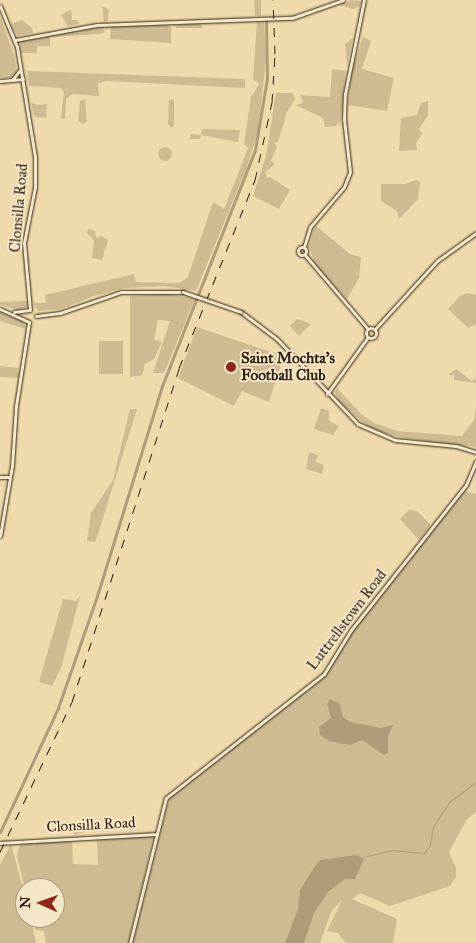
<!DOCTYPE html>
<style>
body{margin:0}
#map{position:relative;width:476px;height:943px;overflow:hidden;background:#eedaaa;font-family:"IM FELL Great Primer",serif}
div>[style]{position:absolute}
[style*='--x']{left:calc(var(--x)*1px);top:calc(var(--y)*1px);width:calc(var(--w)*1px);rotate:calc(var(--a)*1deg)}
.green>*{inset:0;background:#cebb91;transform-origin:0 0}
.round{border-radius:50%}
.water>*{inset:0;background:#ae9c78}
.stream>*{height:1px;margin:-0.5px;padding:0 0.5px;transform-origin:0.5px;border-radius:0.5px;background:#ae9c78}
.canal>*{height:3px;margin:-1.5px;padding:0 1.5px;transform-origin:1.5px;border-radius:1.5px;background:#ae9c78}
.roads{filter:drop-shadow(0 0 1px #312416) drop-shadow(0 0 1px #312416)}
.secondary>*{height:3px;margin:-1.5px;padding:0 1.5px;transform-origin:1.5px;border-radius:1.5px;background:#f4e7c8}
.secondary>.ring{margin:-1.5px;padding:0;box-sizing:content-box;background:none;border:3px solid #f4e7c8;border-radius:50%}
.rail>*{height:1px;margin-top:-0.5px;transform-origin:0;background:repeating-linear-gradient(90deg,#312416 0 9px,transparent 0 18px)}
.bridges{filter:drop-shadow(0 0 1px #312416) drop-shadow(0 0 1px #312416)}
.secondary-bridge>*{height:3px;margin:-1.5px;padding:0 1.5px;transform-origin:1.5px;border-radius:1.5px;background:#f4e7c8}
.dots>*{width:14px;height:14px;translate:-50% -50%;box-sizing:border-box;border:2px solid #f4e7c8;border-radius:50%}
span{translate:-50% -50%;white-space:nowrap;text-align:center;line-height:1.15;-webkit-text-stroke:4px #f4e7c8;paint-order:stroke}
.street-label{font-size:15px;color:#312416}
.poi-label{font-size:15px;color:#312416;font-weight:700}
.left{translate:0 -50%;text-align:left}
.north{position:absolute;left:15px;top:878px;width:50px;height:50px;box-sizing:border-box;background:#f4e7c8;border:1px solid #a69981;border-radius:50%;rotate:272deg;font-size:14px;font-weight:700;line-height:20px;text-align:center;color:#312416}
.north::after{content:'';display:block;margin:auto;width:18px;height:22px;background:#8f2418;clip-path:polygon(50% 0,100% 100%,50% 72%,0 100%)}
</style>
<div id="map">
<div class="green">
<div style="clip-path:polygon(254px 0,261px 0,261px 16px,255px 16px)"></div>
<div style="clip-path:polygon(351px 0,361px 1px,347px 65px,345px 44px,353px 38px,359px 7px,353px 9px,339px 5px)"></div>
<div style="clip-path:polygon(102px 6px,109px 10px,108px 21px,104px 22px)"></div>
<div style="clip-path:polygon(71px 10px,72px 20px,78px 20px,79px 24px,68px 26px,61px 15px)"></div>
<div style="clip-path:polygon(0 16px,14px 55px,17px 71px,14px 77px,0 78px)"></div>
<div style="clip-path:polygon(22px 20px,32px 28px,33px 33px,17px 36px,11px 24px)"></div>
<div style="clip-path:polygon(257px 22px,264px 22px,266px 59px,258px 133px,245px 172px,196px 291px,164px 286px,125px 288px,94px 296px,61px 309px,38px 311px,33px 303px,46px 303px,45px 295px,134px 274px,136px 282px,180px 283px,188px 277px,213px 202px,224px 209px,248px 148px,244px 144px,251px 97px,259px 84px,253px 79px)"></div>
<div style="clip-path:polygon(200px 23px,203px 28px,175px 28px,178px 24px)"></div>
<div style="clip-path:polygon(167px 25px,171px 28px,171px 43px,110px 39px,111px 26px)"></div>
<div style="clip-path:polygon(102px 26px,105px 32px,100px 34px,50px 37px,50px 46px,37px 46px,37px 53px,21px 53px,20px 41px)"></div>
<div style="clip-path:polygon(363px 37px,371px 41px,362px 69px,394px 78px,387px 111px,348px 105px,351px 71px)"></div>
<div style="clip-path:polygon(332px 69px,346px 71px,340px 127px,339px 122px,336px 126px,325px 127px,323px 118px,296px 105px,303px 103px,300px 95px,330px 97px)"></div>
<div style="clip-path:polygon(27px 71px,245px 79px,245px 88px,108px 81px,98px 83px,99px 96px,72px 94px,66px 99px,65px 119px,61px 118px,64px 92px,61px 88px,29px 86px)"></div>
<div style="clip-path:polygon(276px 93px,293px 93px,295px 99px,287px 112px,278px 142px,274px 143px,277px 147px,271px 161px,275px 164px,265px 172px,267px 178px,270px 177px,290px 190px,279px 209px,253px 196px,266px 156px)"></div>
<div style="clip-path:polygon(85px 99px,87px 122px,83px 124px,78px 121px,80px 101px)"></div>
<div style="clip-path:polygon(174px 99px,174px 126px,171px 128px,168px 124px,169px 100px)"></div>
<div style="clip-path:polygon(428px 101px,428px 115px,419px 129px,422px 134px,416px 143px,417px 150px,399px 151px,401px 118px,417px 115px,421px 103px)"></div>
<div style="clip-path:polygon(31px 102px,37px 105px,47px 104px,46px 118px,34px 117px)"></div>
<div style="clip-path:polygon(202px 129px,240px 130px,238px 142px,201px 135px,200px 139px,190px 139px,190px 134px,201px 135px)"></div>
<div class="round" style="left:158px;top:147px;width:14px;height:14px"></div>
<div style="clip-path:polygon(416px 180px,420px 182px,418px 199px,399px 219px,397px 211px,381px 201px,381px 184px,405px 184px)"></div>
<div style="clip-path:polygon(315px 225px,350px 254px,361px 257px,359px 278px,347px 299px,315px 265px,309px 246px)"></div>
<div style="clip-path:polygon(88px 229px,95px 231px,96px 238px,101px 236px,108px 240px,102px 260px,92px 258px,94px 240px,87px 233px)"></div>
<div style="clip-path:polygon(467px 293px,476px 295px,476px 324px,468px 328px,448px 309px,460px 296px)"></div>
<div style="clip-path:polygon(168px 294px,195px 299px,164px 373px,153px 373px,170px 321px,158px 320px,154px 340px,162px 342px,154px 359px,145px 364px,142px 375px,130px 377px,130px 296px)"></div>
<div style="clip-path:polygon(27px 301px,27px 307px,18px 310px,0 305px,0 302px)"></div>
<div style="clip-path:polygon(0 311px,22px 318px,26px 329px,0 321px)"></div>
<div style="clip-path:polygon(297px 319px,311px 324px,299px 336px,290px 326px)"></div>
<div style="clip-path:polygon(197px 327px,283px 356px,269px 402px,242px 391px,234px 406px,178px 378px)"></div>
<div style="left:99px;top:341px;width:24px;height:33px"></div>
<div style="clip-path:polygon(0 366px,18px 368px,19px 378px,0 377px)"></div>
<div style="clip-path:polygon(456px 369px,472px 381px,475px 379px,476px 383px,454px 380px,454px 375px,448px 375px)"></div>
<div style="clip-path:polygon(337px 388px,361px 414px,374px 423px,397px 431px,462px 436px,474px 420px,476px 407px,476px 447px,408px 439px,380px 432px,367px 426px,338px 401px,335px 392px)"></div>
<div style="clip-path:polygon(321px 408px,329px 411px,329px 421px,339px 426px,333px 435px,314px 429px)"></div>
<div style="clip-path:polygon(130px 409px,137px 409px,99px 531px,95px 542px,83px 540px,87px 540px,91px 513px,113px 480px)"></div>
<div style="clip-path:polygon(309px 452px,318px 455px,316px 462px,324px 465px,322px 474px,306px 469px)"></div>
<div style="clip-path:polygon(463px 491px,476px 494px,476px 812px,467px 819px,449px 852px,456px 868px,456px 877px,450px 886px,390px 906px,360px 893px,352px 899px,397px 919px,393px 943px,346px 943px,338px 933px,327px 931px,342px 900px,331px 912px,320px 943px,133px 943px,170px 796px,323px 677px,352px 632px)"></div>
<div style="clip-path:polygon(409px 510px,417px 511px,431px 525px,419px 540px,400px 519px)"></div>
<div style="clip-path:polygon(80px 596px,61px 668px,52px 686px,39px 682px,63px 599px,76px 601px)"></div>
<div style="left:86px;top:825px;width:6px;height:14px;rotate:72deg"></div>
<div style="clip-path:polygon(154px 836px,128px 943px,46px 943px,44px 931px,35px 930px,34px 918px,55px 918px,55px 888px,25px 889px,17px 856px,20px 844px,72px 840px,73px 864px,98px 865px,97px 840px)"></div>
<div style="clip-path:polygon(11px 844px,25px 896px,25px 918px,31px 918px,36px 943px,0 943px,0 865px)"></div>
</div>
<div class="water">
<div style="clip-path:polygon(330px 699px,340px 704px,343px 717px,350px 722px,381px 728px,393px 725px,388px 736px,388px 753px,384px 755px,362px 740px,350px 745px,329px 741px,320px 735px,319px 727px,331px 718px,327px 704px)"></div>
<div style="clip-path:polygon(357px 855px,364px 859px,355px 879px,345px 879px,328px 892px,314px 913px,304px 943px,285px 943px,298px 909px,300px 890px,315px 866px,320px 860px)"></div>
</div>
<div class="stream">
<div style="--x:363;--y:857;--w:32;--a:-13"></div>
<div style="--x:394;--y:850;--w:30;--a:6"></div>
<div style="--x:424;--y:853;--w:10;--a:-53"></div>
<div style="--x:430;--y:845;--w:18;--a:-81"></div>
<div style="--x:433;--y:827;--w:30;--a:-57"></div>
<div style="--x:449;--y:802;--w:34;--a:-37"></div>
</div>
<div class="canal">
<div style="--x:0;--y:832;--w:137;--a:-64.9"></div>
<div style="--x:58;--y:708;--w:119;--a:-70.8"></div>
<div style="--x:97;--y:596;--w:220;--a:-72.8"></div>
<div style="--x:162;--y:386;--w:254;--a:-68.5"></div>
<div style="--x:255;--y:150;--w:73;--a:-80.5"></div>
<div style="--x:267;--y:78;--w:57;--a:-91"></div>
</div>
<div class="roads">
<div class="secondary">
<div style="--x:0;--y:6;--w:44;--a:67.5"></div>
<div style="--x:17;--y:47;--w:111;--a:80.7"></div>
<div style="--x:35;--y:157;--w:30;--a:90"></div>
<div style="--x:35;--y:187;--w:57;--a:101.1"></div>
<div style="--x:24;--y:243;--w:67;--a:84.9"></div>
<div style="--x:15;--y:40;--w:83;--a:-10.4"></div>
<div style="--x:97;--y:25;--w:195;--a:-2.1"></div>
<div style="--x:292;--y:18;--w:54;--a:-19.4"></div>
<div style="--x:12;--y:80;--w:13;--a:-51"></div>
<div style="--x:0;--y:81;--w:23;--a:-5"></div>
<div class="ring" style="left:298px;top:247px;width:5px;height:5px"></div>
<div style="--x:304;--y:247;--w:21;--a:-73"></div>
<div style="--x:310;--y:227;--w:52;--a:-49.6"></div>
<div style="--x:344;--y:187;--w:16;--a:-68"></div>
<div style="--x:350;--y:172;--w:53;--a:-96.5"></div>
<div style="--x:344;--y:119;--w:25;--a:-88"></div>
<div style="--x:345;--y:94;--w:96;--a:-78.6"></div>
<div style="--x:305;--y:255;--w:97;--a:49.6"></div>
<div style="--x:0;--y:309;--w:32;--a:24"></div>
<div style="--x:14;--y:312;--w:16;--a:-7"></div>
<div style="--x:241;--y:312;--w:45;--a:36.9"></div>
<div style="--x:277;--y:339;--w:117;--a:46.4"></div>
<div style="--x:358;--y:424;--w:40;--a:23.4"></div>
<div style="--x:395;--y:440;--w:61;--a:5.6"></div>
<div style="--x:456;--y:446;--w:21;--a:17"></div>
<div style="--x:36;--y:316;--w:24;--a:-7"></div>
<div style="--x:60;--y:313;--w:65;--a:-19"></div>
<div style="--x:121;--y:292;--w:62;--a:0"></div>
<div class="ring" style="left:366px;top:328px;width:7px;height:7px"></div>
<div style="--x:375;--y:329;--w:92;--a:-47.6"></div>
<div style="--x:437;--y:261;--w:48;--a:-35.7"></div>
<div style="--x:327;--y:394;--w:70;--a:-54.3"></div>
<div style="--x:0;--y:477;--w:10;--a:0"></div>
<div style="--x:0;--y:536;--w:71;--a:-80.3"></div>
<div style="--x:12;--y:466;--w:60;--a:-86.2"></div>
<div style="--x:16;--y:406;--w:85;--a:-81.2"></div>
<div style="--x:0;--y:843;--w:156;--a:-3.3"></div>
<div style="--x:130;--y:943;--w:149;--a:-76.1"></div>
<div style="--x:166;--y:798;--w:201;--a:-38.1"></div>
<div style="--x:324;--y:674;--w:52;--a:-58.5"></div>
<div style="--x:351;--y:630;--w:185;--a:-51.6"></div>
<div style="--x:466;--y:485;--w:26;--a:-67"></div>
</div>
</div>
<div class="rail">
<div style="--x:0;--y:852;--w:166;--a:-64.4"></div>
<div style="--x:72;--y:702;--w:351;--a:-72.2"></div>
<div style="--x:179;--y:368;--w:203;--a:-68"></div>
<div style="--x:255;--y:180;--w:80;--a:-77.7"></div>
<div style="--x:272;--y:102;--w:48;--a:-86.4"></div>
<div style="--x:275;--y:54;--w:54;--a:-92.1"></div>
</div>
<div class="bridges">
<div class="secondary-bridge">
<div style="--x:183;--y:292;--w:61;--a:19"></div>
</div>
</div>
<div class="dots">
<div style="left:231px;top:367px;background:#8f2418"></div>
</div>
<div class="street-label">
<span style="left:19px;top:208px;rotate:-85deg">Clonsilla Road</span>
<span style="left:347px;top:620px;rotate:-53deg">Luttrellstown Road</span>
<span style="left:91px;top:825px;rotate:-3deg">Clonsilla Road</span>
</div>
<div class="poi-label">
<span class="left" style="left:241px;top:367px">Saint Mochta's<br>Football Club</span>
</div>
<div class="north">N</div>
</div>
